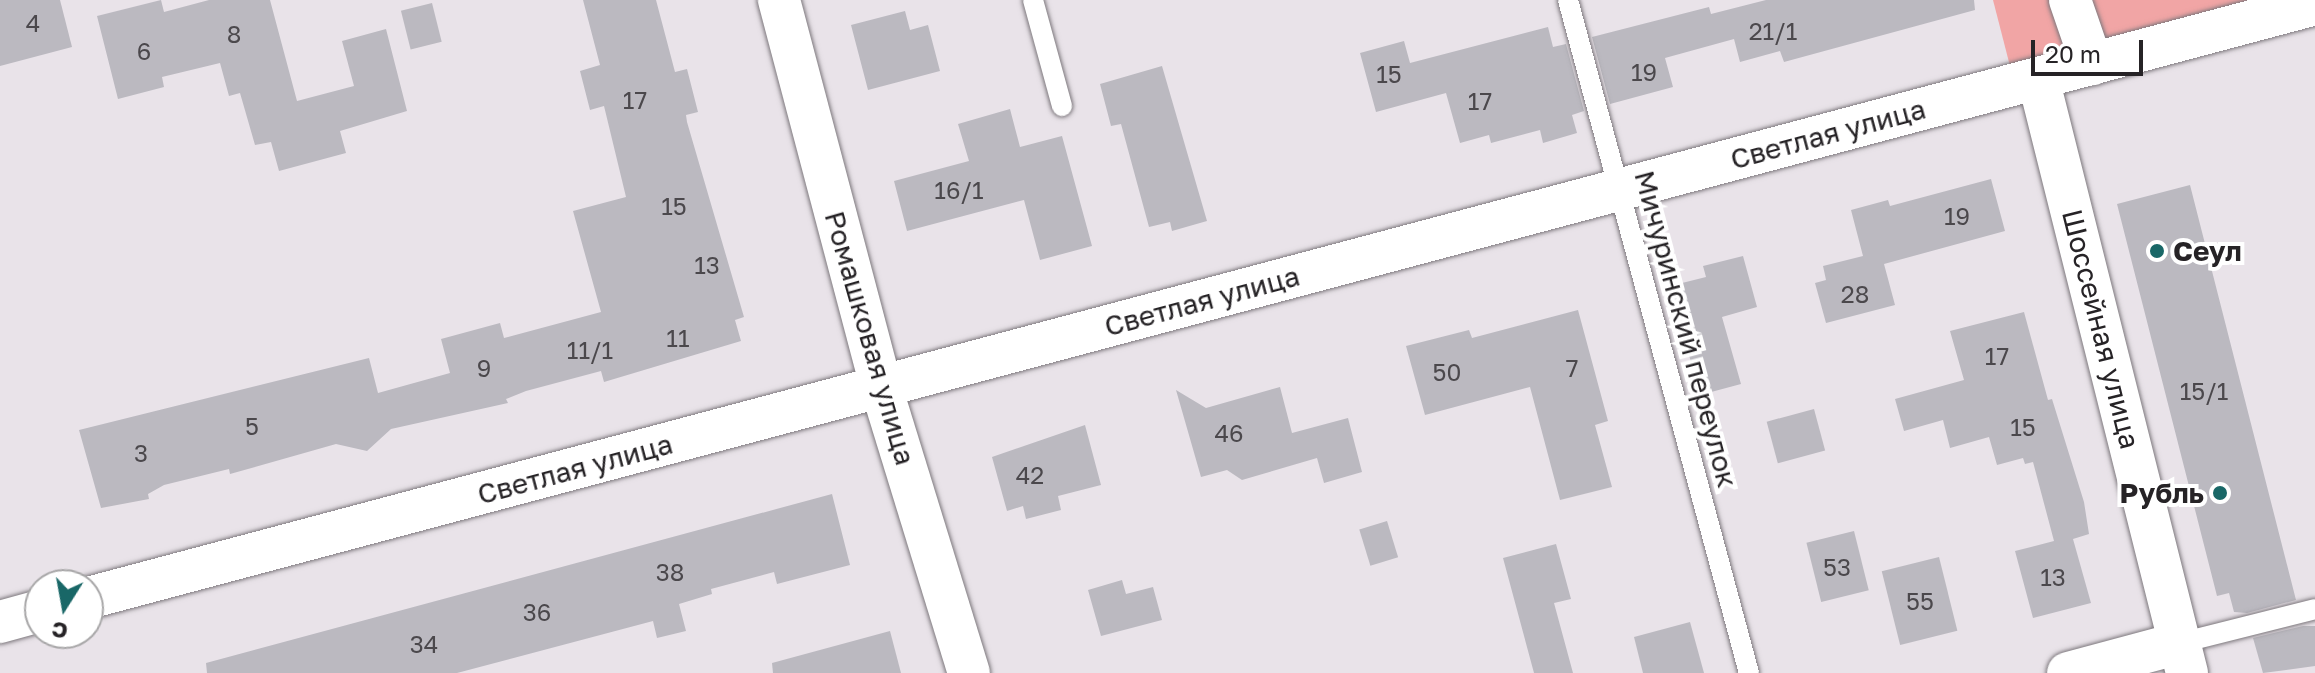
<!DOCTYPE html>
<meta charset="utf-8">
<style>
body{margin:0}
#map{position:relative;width:2315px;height:673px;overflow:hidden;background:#e9e3e9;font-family:"Golos Text",sans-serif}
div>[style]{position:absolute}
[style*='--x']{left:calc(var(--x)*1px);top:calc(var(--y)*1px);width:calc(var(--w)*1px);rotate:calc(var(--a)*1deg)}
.green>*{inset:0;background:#f1a5a5}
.building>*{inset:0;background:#bbb9c0;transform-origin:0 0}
.roads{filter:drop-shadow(0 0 2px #7d787d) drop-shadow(0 0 2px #7d787d)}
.lane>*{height:20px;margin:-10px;padding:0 10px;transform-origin:10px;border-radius:10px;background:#fff}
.street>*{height:42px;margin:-21px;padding:0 21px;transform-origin:21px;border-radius:21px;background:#fff}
.dots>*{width:22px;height:22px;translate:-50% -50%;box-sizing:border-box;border:4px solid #fff;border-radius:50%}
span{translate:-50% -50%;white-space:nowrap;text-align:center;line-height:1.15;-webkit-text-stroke:8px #fff;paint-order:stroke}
.number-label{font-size:24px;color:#4b484c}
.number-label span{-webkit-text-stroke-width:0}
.street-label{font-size:28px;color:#262326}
.poi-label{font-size:28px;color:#262326;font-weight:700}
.left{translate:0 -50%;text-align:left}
.right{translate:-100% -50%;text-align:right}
.north{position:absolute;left:24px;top:569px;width:80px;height:80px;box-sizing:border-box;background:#fff;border:2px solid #a8a7a8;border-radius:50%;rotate:191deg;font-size:22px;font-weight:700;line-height:32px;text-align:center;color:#262326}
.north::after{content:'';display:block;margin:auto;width:28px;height:36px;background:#196767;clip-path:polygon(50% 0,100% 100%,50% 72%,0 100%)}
.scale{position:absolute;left:2031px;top:40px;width:112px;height:36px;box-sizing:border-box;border:4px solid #262326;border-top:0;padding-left:10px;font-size:24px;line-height:28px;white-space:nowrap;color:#262326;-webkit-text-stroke:6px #fff;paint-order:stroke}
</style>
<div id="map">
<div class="green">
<div style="clip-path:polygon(1993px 0,2276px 0,2011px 70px)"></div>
</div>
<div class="building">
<div style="clip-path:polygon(0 0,60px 0,72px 47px,0 66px)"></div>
<div style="clip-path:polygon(161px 0,164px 12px,209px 0,270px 0,297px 101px,354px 86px,342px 41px,386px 29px,407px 111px,340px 131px,346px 153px,279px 171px,271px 142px,255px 145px,240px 93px,229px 96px,220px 63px,162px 77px,164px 87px,118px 99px,97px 16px)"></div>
<div style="clip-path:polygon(583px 0,656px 0,675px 72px,687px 69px,698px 112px,686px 115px,687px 122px,744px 317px,735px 320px,741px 341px,604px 382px,601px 371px,526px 391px,506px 399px,508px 403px,391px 429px,367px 451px,336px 444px,230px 474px,229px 469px,164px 485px,148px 494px,149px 499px,101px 508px,79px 430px,369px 358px,378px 393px,450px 373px,441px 339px,500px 323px,504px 338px,601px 312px,573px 211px,626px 197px,604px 106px,590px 110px,580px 71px,600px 65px)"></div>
<div style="clip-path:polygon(1766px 0,1974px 0,1975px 10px,1784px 62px,1780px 51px,1740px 62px,1734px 39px,1665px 58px,1673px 87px,1610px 104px,1592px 37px,1709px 7px,1711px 14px)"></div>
<div style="left:432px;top:3px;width:40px;height:32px;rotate:76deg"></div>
<div style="clip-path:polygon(905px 11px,910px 30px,928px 25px,940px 71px,868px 90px,851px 25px)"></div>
<div style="clip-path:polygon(1548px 27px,1553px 47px,1566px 44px,1584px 111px,1572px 115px,1577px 133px,1543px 143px,1540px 130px,1491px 143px,1489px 135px,1460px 143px,1446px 93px,1376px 112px,1360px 53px,1404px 41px,1410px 63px)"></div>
<div style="clip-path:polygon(1162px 66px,1207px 221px,1172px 231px,1170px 222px,1149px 227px,1121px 124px,1111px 126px,1100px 84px)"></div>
<div style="clip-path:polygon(1010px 109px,1020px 147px,1062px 136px,1092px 246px,1040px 260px,1024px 200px,907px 231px,894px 181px,969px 161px,958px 124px)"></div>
<div style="clip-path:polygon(1991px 179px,2005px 231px,1884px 264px,1895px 305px,1826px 323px,1815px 283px,1826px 280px,1823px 266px,1863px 256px,1851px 210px,1888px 200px,1890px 206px)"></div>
<div style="clip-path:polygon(2190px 185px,2296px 600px,2247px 613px,2234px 612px,2229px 593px,2217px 596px,2117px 204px)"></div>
<div style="clip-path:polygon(1743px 256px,1757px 307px,1722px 317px,1741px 384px,1700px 395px,1670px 286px,1706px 277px,1703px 266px)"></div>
<div style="clip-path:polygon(1578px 310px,1608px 421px,1595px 425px,1612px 487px,1560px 500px,1530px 387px,1425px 415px,1406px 346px,1469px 330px,1472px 338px)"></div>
<div style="clip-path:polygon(2024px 312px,2048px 400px,2052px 399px,2084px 502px,2089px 534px,2073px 539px,2091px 603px,2033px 618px,2015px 551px,2054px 541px,2033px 462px,2025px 464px,2023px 458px,1997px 465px,1989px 437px,1950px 448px,1943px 420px,1904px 431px,1895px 399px,1964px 380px,1950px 331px)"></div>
<div style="clip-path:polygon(1280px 387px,1292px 433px,1348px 418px,1362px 472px,1324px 483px,1317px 458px,1242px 480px,1227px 470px,1201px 477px,1176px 390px,1206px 408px)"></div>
<div style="left:1814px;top:409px;width:43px;height:49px;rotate:75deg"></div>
<div style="clip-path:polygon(1085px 425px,1101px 485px,1058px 496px,1061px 510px,1026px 519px,1023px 506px,1007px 511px,992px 457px)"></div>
<div style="clip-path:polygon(832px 494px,850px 565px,777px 584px,774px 572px,711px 589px,712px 594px,679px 604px,686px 631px,657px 638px,653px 621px,457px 673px,207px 673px,206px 663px)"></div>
<div style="left:1387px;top:521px;width:38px;height:29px;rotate:73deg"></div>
<div style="left:1854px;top:531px;width:61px;height:49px;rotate:76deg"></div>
<div style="clip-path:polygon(1556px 544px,1571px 599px,1554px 603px,1573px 673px,1534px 673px,1503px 558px)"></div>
<div style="left:1939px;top:557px;width:76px;height:59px;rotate:76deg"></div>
<div style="clip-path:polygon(1122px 580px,1126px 594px,1153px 587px,1162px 620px,1101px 636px,1088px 590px)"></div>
<div style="clip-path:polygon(1690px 622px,1704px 673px,1643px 673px,1634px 637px)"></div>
<div style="clip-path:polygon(2303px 626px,2315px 626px,2315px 666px,2263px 673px,2253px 638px)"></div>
<div style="clip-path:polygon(890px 631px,901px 673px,773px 673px,772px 663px)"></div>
</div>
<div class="roads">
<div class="lane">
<div style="--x:1033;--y:0;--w:110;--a:74.7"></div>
<div style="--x:1568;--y:0;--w:697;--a:74.95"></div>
<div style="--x:2180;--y:643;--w:139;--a:-14.1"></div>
</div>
<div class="street">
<div style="--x:779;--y:0;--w:400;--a:75.2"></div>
<div style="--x:881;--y:387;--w:299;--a:72.9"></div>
<div style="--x:2070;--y:0;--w:68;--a:71"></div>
<div style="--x:2038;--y:78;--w:613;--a:75.94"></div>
<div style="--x:88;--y:598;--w:2305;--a:-14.93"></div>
<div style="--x:0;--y:622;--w:41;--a:-15.4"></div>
<div style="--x:2068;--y:673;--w:116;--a:-15"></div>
</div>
</div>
<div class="dots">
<div style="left:2157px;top:251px;background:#196767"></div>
<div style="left:2220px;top:493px;background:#196767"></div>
</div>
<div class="number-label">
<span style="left:33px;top:23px">4</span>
<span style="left:1773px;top:31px">21/1</span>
<span style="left:234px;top:34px">8</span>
<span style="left:144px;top:51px">6</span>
<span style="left:1644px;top:72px">19</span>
<span style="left:1389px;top:74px">15</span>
<span style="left:635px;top:100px">17</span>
<span style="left:1480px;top:101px">17</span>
<span style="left:959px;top:190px">16/1</span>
<span style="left:674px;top:206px">15</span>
<span style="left:1957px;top:216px">19</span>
<span style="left:707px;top:265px">13</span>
<span style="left:1855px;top:294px">28</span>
<span style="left:678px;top:338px">11</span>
<span style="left:590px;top:350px">11/1</span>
<span style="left:1997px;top:356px">17</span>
<span style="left:484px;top:368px">9</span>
<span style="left:1572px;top:368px">7</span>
<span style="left:1447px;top:372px">50</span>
<span style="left:2204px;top:391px">15/1</span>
<span style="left:252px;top:426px">5</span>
<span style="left:2023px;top:427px">15</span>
<span style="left:1229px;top:433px">46</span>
<span style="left:141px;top:453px">3</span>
<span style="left:1030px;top:475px">42</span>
<span style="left:1837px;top:567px">53</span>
<span style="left:670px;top:572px">38</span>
<span style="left:2053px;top:577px">13</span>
<span style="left:1920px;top:601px">55</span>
<span style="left:537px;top:612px">36</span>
<span style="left:424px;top:644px">34</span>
</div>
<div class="street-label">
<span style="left:1828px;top:134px;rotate:-15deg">Светлая улица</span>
<span style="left:1202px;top:301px;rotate:-15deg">Светлая улица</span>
<span style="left:1686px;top:329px;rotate:75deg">Мичуринский переулок</span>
<span style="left:2101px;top:329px;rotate:76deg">Шоссейная улица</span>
<span style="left:870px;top:338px;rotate:74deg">Ромашковая улица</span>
<span style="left:575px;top:469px;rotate:-15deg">Светлая улица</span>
</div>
<div class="poi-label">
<span class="left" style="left:2173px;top:251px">Сеул</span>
<span class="right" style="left:2204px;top:493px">Рубль</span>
</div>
<div class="north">С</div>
<div class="scale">20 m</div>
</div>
